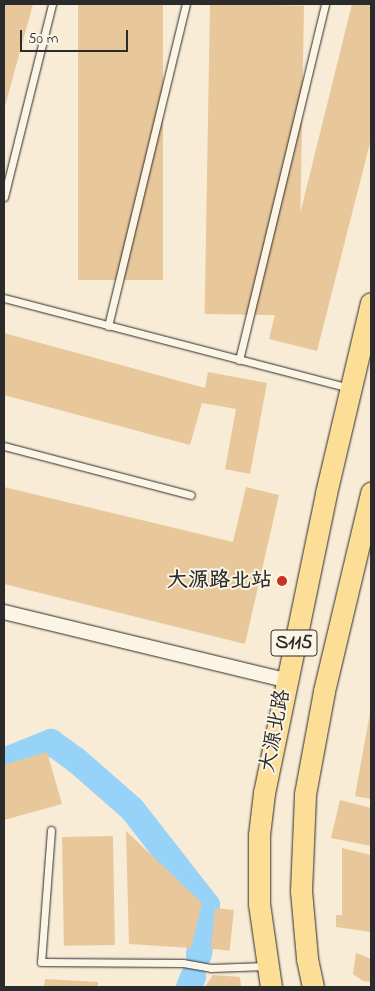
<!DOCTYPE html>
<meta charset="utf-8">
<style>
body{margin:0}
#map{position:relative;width:375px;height:991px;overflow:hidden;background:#f8ecd6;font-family:"Indie Flower","LXGW WenKai TC",sans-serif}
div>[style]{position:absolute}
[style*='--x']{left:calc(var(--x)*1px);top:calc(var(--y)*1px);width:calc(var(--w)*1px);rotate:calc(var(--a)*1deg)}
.river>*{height:26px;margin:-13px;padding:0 13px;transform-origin:13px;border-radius:13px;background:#97d3f8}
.building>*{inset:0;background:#e8c79a;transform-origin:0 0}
.roads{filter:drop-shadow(0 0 1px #2b2b2b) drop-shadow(0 0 1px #2b2b2b)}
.lane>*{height:7px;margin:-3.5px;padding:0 3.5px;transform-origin:3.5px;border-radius:3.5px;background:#fcf5e5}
.street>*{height:14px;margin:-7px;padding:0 7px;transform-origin:7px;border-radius:7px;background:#fcf5e5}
.primary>*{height:21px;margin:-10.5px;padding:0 10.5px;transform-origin:10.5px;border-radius:10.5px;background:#fcde96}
.dots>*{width:14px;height:14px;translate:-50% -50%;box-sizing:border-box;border:2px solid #fcf5e5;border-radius:50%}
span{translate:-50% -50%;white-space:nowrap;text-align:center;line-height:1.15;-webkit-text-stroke:4px #fcf5e5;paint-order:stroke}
.shield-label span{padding:1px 4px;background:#fcf5e5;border:1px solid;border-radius:4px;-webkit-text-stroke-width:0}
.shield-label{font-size:20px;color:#2b2b2b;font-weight:700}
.poi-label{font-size:21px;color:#2b2b2b;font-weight:700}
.right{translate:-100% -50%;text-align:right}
.street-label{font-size:21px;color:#2b2b2b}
.frame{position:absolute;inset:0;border:5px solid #2b2b2b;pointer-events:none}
.scale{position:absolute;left:20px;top:30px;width:108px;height:22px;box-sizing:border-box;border:2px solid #2b2b2b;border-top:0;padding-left:6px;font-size:15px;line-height:18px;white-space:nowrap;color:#2b2b2b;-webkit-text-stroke:4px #fcf5e5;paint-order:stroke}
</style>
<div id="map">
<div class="river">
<div style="--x:4;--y:761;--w:51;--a:-22"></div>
<div style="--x:51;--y:742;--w:31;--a:36"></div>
<div style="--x:76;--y:760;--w:74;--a:41.2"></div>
<div style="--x:132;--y:809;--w:122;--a:52"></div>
<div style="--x:207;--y:905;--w:50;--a:99.3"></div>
<div style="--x:189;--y:987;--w:11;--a:-68"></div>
</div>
<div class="building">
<div style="clip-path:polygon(4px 4px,33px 4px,4px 110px)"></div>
<div style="left:78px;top:4px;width:85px;height:276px"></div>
<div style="left:210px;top:4px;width:94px;height:310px;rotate:1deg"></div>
<div style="clip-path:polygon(352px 4px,371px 4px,371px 139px,317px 351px,269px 339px)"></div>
<div style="clip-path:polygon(4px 333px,205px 388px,208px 372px,267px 383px,250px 474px,225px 469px,236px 409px,202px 403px,190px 445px,4px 395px)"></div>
<div style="clip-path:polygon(4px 487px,233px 542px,246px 487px,279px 495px,245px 644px,4px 584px)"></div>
<div style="clip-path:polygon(370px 713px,371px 713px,371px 799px,355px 796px)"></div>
<div style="clip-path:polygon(47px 752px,62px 804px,4px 820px,4px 765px)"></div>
<div style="clip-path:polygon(340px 800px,371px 808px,371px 846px,331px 838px)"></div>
<div style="clip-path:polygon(126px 831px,202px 903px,191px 948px,129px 944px)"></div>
<div style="left:113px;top:836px;width:109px;height:51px;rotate:89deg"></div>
<div style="clip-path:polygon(342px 848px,371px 855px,371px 932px,336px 927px,336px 915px,342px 915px)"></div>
<div style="left:215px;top:908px;width:19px;height:41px;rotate:6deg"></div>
<div style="clip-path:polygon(356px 953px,371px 959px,371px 982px,363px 981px,353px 974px)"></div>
<div style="clip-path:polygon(213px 975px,240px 977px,241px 987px,205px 987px)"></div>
<div style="clip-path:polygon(45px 979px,98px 982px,98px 987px,44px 987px)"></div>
</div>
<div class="roads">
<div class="lane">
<div style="--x:4;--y:197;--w:199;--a:-76"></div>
<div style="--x:4;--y:298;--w:358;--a:14.6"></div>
<div style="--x:108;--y:326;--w:331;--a:-76.4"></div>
<div style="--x:239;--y:360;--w:366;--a:-76.4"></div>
<div style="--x:4;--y:446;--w:193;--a:14.7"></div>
<div style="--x:51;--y:830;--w:132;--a:94.3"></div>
<div style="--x:41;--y:962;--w:142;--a:0.4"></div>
<div style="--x:183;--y:963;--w:28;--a:10"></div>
<div style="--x:211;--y:968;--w:55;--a:-2.1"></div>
</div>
<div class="street">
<div style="--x:4;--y:612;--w:289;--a:13.6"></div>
</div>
<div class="primary">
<div style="--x:271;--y:987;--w:84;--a:-98.2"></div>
<div style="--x:259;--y:904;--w:69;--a:-90"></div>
<div style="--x:259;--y:835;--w:42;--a:-83.2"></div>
<div style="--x:264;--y:793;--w:306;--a:-78.3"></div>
<div style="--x:326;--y:493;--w:195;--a:-76.7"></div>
<div style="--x:313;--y:987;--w:30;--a:-102"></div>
<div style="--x:307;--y:958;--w:67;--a:-95.1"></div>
<div style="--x:301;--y:891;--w:97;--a:-87.6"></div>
<div style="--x:305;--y:794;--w:105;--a:-79.5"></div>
<div style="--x:324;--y:691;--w:204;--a:-76.6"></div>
</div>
</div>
<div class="dots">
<div style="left:282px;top:581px;background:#c8321e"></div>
</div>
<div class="shield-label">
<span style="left:294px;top:643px">S115</span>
</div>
<div class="poi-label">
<span class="right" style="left:272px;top:581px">大源路北站</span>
</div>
<div class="street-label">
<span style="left:276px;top:731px;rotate:-79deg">大源北路</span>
</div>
<div class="frame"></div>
<div class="scale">50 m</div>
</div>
